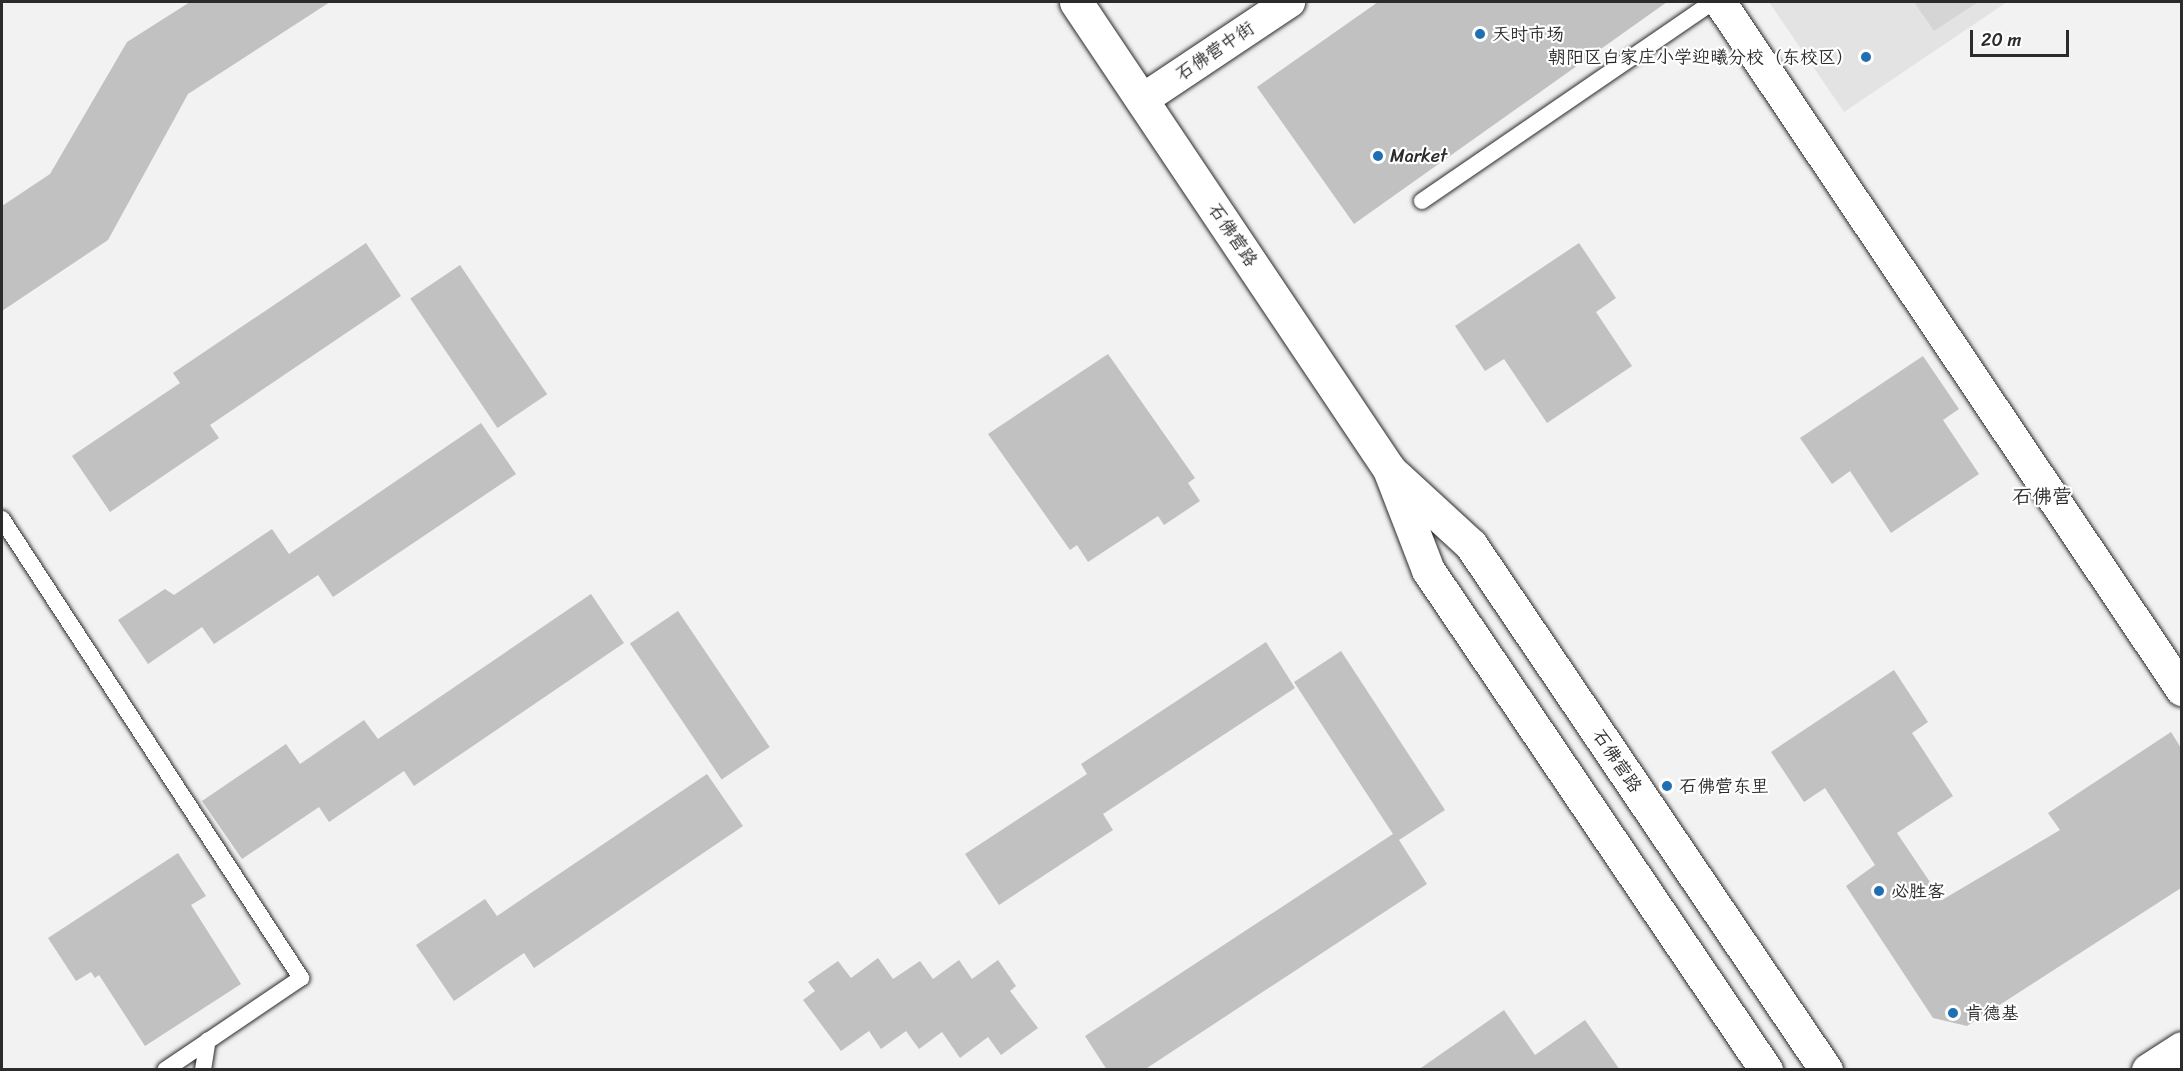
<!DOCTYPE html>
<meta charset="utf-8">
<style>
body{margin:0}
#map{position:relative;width:2183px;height:1071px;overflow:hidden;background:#f2f2f2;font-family:Sriracha,"LXGW WenKai TC",sans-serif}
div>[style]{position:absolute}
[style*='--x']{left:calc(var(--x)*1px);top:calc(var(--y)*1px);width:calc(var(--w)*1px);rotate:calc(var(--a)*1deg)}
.built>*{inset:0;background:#e3e3e3}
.green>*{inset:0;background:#d5d5d5}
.building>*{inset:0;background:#c1c1c1;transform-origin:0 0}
.roads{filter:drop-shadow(0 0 2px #2b2b2b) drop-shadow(0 0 2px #2b2b2b)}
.service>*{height:16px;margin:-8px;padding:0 8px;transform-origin:8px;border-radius:8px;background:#fff}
.minor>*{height:32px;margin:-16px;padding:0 16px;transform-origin:16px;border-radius:16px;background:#fff}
.tertiary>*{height:33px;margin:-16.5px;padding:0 16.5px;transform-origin:16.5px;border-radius:16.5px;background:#fff}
.dots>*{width:16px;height:16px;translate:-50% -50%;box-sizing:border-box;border:3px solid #fff;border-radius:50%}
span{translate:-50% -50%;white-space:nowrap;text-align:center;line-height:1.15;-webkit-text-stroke:4.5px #fff;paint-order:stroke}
.poi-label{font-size:18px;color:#2b2b2b}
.left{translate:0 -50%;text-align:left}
.right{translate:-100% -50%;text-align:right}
.street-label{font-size:18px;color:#2b2b2b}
.neighbourhood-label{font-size:20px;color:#2b2b2b}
.frame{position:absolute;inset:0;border:3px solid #2b2b2b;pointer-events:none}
.scale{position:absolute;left:1970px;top:30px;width:99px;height:27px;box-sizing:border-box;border:3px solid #2b2b2b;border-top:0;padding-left:8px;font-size:18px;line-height:21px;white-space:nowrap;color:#2b2b2b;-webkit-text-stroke:4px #fff;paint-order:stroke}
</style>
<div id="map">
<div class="built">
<div style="clip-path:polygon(1769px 2px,2007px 2px,1844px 112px)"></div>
</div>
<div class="green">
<div style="clip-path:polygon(1914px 2px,1978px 2px,1934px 31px)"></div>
</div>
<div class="building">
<div style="clip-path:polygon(190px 2px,330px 2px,188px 94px,108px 240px,2px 311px,2px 206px,50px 174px,127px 42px)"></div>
<div style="clip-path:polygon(1378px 2px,1667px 2px,1354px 224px,1257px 87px)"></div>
<div style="clip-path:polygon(366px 243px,401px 296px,210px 425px,219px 438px,110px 512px,72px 456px,180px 383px,173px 373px)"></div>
<div style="clip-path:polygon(1579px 243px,1616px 298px,1596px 312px,1632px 366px,1547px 423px,1504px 359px,1485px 371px,1455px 326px)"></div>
<div style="left:460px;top:265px;width:156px;height:60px;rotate:56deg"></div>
<div style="clip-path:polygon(1108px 354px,1195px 478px,1188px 483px,1200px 501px,1164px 525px,1158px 516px,1088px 562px,1077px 545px,1070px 550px,988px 434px)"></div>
<div style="clip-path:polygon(1923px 356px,1959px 409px,1943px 420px,1979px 474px,1891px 533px,1850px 471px,1832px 484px,1800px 438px)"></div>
<div style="clip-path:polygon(481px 423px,516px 474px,333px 597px,318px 575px,214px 644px,202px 627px,148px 664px,118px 620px,165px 589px,174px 595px,272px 529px,289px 554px)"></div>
<div style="clip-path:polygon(591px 594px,624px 643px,414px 786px,404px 771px,329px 822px,319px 807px,242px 859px,202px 801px,286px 744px,300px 764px,364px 720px,378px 739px)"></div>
<div style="left:678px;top:611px;width:164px;height:58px;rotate:56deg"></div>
<div style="clip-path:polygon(1266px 642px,1295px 688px,1103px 814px,1113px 830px,999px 905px,965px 854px,1087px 774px,1081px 764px)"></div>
<div style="clip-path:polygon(1341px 651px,1445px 810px,1399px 840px,1427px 884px,1144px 1070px,1107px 1070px,1085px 1036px,1393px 834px,1294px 682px)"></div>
<div style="clip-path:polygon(1894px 670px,1928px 722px,1912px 733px,1953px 796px,1897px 833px,1942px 900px,2060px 830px,2048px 813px,2171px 732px,2181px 748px,2181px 888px,1967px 1026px,1933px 1018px,1846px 886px,1875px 865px,1825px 788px,1804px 802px,1771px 752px)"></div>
<div style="clip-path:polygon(707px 774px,743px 826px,534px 968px,524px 953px,454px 1001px,416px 945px,485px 899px,497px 916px)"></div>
<div style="clip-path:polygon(178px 853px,206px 896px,191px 905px,241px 984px,145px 1046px,99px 975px,95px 978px,91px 972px,76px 981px,48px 938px)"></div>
<div style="clip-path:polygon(878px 958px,893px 979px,920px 961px,933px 979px,959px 960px,972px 979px,998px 960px,1016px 986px,1010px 991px,1038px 1028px,1001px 1055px,988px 1037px,960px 1058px,942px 1032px,919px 1049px,906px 1031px,881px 1049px,869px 1031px,841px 1051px,803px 1000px,815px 991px,808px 982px,838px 961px,851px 978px)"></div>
<div style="clip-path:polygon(1504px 1010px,1535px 1055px,1585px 1020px,1620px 1070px,1418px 1070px)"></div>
</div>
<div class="roads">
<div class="service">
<div style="--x:1422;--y:201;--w:353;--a:-34.4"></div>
<div style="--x:2;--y:519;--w:548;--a:56.92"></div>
<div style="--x:301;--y:978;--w:164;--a:145.9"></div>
<div style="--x:203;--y:1070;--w:30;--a:-81"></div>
</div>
<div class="minor">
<div style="--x:1720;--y:2;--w:829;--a:56.12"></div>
<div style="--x:1142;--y:100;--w:177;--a:-33.7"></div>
</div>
<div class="tertiary">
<div style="--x:1076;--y:2;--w:562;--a:56.17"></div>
<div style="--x:1389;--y:469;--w:108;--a:68.9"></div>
<div style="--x:1428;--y:570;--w:604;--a:55.94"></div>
<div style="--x:1395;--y:475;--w:103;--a:42.6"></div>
<div style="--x:1471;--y:545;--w:634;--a:55.93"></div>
<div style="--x:2148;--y:1070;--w:40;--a:-32.9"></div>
</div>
</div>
<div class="dots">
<div style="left:1480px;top:34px;background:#1f6fb2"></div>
<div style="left:1866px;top:57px;background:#1f6fb2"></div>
<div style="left:1378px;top:156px;background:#1f6fb2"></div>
<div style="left:1667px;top:786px;background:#1f6fb2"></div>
<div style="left:1879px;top:891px;background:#1f6fb2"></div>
<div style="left:1953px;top:1013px;background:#1f6fb2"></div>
</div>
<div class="poi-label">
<span class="left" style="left:1492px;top:34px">天时市场</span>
<span class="right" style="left:1854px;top:57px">朝阳区白家庄小学迎曦分校（东校区）</span>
<span class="left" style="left:1390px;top:156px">Market</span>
<span class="left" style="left:1679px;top:786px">石佛营东里</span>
<span class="left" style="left:1891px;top:891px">必胜客</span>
<span class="left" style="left:1965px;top:1013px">肯德基</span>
</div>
<div class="street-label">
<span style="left:1215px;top:51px;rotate:-34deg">石佛营中街</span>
<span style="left:1233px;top:235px;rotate:56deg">石佛营路</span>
<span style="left:1617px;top:761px;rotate:56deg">石佛营路</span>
</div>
<div class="neighbourhood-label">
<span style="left:2042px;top:496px">石佛营</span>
</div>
<div class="frame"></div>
<div class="scale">20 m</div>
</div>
